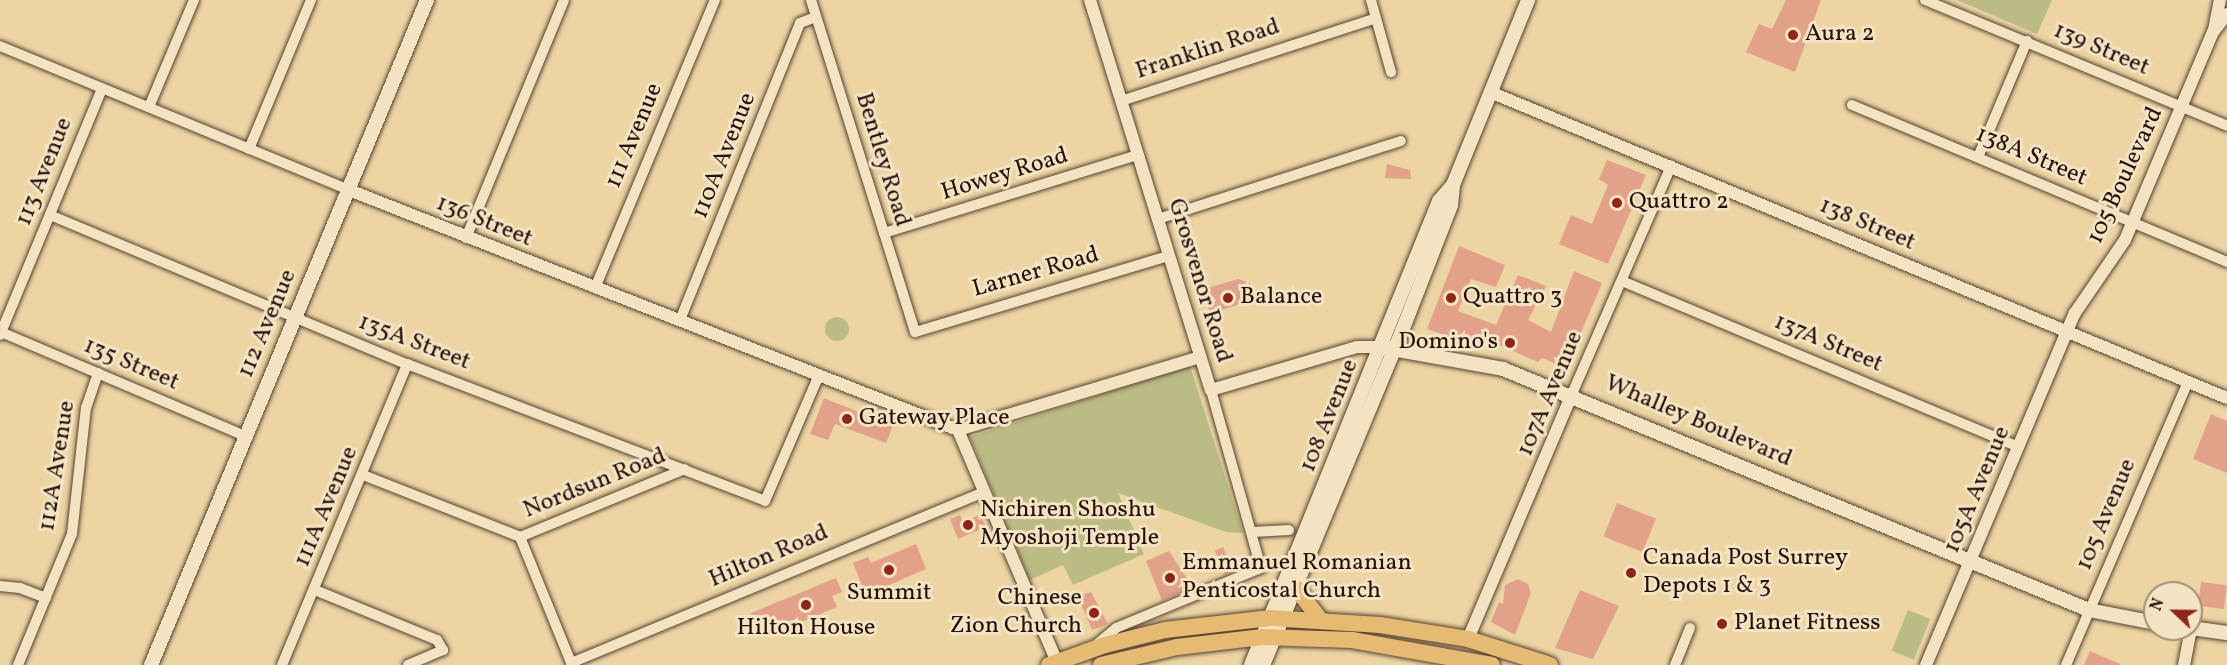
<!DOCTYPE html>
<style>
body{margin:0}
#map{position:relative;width:2227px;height:665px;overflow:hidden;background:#ecd4a3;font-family:Vollkorn,serif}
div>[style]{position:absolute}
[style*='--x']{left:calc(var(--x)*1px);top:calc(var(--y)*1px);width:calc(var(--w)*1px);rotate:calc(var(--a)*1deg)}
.green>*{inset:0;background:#babc84;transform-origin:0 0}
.round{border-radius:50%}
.building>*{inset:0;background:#e3a189;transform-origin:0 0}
.roads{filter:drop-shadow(0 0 2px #574231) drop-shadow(0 0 2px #574231)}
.minor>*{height:10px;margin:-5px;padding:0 5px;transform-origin:5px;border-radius:5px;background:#f3e3c3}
.tertiary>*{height:12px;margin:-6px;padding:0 6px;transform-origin:6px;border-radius:6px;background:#f3e3c3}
.secondary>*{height:14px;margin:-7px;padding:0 7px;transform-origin:7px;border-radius:7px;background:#f3e3c3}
.primary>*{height:16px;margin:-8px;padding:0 8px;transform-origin:8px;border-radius:8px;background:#e6ba72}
.dots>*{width:16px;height:16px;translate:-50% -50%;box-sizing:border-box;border:3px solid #f3e3c3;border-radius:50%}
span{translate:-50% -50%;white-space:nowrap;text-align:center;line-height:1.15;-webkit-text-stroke:6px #f3e3c3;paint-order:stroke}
.poi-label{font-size:24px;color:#25120b}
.left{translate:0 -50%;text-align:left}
.right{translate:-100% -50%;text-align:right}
.street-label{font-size:24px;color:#25120b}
.north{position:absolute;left:2143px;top:581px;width:60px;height:60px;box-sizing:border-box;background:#f3e3c3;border:2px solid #a18f79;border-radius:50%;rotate:292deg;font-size:16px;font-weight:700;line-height:24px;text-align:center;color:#25120b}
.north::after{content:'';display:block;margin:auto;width:21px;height:27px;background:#8f2418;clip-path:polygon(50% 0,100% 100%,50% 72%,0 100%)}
</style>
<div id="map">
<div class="green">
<div style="clip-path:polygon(1957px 0,2052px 0,2037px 34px)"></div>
<div class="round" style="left:825px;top:317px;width:24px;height:24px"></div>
<div style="clip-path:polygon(1190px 366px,1243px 533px,1226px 532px,1118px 493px,1144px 554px,1073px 585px,1063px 565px,1030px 580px,970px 437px)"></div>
<div style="left:1908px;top:610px;width:24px;height:44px;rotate:22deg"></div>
</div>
<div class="building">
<div style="clip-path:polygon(1786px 0,1821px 0,1795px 72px,1746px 52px,1759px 24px,1772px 29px)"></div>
<div style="clip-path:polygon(1607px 160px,1646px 175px,1608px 264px,1559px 244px,1571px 215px,1592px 224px,1608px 185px,1599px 179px)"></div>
<div style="clip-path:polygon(1387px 164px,1410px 170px,1411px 179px,1385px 178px)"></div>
<div style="clip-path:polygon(1459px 246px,1505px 265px,1496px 287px,1471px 279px,1458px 311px,1496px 325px,1518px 275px,1546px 286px,1528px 320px,1551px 332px,1574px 271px,1602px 283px,1566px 368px,1542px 358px,1538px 362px,1483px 338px,1479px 346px,1427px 329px)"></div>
<div style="clip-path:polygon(1238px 279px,1250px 283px,1252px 300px,1210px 314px,1204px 294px,1207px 288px)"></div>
<div style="clip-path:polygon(824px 398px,893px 426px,886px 443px,835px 424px,828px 440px,810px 434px)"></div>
<div style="clip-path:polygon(2211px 414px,2227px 421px,2227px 473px,2193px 459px)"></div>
<div style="left:1617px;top:503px;width:42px;height:36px;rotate:22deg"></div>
<div style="clip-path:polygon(960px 515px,963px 522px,980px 515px,986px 527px,958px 539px,950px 519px)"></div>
<div style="clip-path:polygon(916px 544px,926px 569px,866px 595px,853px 563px,868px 557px,871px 563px)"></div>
<div style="left:1223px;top:547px;width:26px;height:9px;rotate:67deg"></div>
<div style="clip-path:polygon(1169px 551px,1189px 582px,1183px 584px,1185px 591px,1162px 600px,1146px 561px)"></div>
<div style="clip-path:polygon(836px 578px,842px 592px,832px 596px,837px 607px,773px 634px,768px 623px,757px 628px,751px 613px)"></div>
<div style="clip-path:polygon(1518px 579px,1528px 584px,1531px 593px,1515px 635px,1491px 622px,1499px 602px,1503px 604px,1505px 585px)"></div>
<div style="left:2201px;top:582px;width:26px;height:24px;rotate:7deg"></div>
<div style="clip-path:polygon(1580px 590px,1619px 606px,1593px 659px,1555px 648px)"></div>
<div style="clip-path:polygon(1091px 592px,1108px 624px,1092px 630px,1080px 602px,1082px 595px)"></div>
<div style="clip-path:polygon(2090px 651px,2122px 665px,2084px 665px)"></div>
</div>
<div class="roads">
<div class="minor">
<div style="--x:811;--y:0;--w:348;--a:72.6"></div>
<div style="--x:915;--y:332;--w:265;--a:-16.7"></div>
<div style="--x:1371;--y:0;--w:75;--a:74.5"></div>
<div style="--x:1925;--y:0;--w:327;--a:22.6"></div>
<div style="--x:0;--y:46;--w:378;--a:22.4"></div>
<div style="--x:1121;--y:101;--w:268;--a:-18"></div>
<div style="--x:1852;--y:105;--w:407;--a:22.7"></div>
<div style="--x:149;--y:107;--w:116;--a:-67.2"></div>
<div style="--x:249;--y:149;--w:161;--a:-67.4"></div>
<div style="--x:1978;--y:157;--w:126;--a:-67.1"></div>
<div style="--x:50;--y:215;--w:387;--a:22.7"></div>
<div style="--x:407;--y:364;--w:383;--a:20.9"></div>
<div style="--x:765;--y:501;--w:137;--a:-66.8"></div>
<div style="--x:1158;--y:219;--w:255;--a:-17.8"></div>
<div style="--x:884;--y:233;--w:266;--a:-17.1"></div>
<div style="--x:466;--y:238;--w:257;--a:-67.6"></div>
<div style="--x:1622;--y:281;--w:430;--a:22.7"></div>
<div style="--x:595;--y:288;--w:312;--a:-67.4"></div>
<div style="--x:680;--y:320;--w:320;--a:-68"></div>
<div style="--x:800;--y:23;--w:17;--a:-21"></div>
<div style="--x:1;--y:332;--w:265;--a:23.1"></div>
<div style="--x:0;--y:335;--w:264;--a:-67.5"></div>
<div style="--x:1572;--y:394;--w:249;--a:-66.5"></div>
<div style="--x:363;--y:475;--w:169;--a:21.5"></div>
<div style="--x:520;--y:537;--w:138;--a:67.9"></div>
<div style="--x:1253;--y:532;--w:36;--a:-3"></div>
<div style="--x:520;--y:537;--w:178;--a:-22.4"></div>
<div style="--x:0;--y:586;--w:20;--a:6"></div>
<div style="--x:20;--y:588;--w:28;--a:21"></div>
<div style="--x:315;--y:590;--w:132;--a:22.3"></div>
<div style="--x:437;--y:640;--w:12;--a:59"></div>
<div style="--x:443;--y:650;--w:38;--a:157"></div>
<div style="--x:1096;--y:645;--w:26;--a:-40"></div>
<div style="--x:1116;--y:628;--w:157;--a:-22.5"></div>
<div style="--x:1261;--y:568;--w:185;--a:-105.7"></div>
<div style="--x:571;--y:663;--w:446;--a:-22.5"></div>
<div style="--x:18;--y:665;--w:142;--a:-67.6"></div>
<div style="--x:72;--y:534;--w:127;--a:-83.7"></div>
<div style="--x:86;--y:408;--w:37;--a:-71"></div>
<div style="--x:282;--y:665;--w:326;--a:-67.4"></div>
<div style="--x:1675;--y:665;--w:40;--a:-68"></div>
<div style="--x:2066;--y:665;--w:308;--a:-66.7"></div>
</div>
<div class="tertiary">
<div style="--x:1090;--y:0;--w:408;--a:72.8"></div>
<div style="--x:1211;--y:390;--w:152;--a:-16.4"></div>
<div style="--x:1357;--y:347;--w:24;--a:0"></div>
<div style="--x:2214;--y:30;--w:31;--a:-79"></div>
<div style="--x:1490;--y:92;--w:798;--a:22.55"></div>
<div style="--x:349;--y:190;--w:655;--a:21.51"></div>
<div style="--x:958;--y:430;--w:253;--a:-16.8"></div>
<div style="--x:958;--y:430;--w:252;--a:66.9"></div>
<div style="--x:1468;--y:639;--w:266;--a:-67"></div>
<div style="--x:1926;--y:665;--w:382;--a:-67.1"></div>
<div style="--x:2075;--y:313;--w:88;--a:-55.6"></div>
<div style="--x:2125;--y:240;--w:226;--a:-67.1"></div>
<div style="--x:2213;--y:32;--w:23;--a:-52"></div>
<div style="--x:2184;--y:665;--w:38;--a:-79"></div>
</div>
<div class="secondary">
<div style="--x:1381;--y:347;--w:124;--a:10.2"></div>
<div style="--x:1503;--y:369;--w:634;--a:22.36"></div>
<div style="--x:2089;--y:610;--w:67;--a:11.1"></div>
<div style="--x:2191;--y:628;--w:36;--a:8"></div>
<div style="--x:151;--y:665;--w:720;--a:-67.46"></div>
<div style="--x:1251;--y:665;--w:501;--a:-67.94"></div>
<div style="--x:1439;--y:201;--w:21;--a:-49"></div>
<div style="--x:1263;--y:665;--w:362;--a:-67.4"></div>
<div style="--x:1402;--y:331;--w:135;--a:-68.7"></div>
<div style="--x:1451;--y:205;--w:20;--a:-84"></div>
<div style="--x:1453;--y:185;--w:200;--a:-67.9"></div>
</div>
<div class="primary">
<div style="--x:1297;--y:589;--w:39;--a:53"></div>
<div style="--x:1049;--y:665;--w:59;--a:-19.7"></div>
<div style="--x:1105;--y:645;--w:62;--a:-14"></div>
<div style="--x:1165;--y:630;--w:106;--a:-6.5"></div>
<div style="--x:1270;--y:618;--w:110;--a:3.6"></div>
<div style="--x:1380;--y:625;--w:89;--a:9"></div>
<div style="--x:1468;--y:639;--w:86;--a:17.6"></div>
<div style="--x:1101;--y:665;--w:78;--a:-13.3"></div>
<div style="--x:1177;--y:647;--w:86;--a:-6.7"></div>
<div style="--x:1262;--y:637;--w:90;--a:1.9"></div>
<div style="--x:1352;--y:640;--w:142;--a:10.1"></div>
</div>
</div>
<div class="dots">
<div style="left:1793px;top:35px;background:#8f2418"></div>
<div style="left:1617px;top:203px;background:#8f2418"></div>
<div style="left:1228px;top:298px;background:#8f2418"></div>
<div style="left:1451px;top:298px;background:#8f2418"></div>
<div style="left:1510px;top:343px;background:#8f2418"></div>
<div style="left:847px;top:419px;background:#8f2418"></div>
<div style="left:968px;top:525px;background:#8f2418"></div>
<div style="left:889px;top:570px;background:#8f2418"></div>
<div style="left:1631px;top:573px;background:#8f2418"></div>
<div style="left:1170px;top:578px;background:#8f2418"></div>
<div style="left:806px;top:605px;background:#8f2418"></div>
<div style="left:1094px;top:613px;background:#8f2418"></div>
<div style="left:1722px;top:624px;background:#8f2418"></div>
</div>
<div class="poi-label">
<span class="left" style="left:1805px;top:35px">Aura 2</span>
<span class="left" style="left:1629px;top:203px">Quattro 2</span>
<span class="left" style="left:1240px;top:298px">Balance</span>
<span class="left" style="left:1463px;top:298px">Quattro 3</span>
<span class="right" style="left:1498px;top:343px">Domino's</span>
<span class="left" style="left:859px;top:419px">Gateway Place</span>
<span class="left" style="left:980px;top:525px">Nichiren Shoshu<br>Myoshoji Temple</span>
<span class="left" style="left:1643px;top:573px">Canada Post Surrey<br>Depots 1 &amp; 3</span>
<span class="left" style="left:1182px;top:578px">Emmanuel Romanian<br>Penticostal Church</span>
<span style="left:889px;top:594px">Summit</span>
<span class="right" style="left:1082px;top:613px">Chinese<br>Zion Church</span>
<span class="left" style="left:1734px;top:624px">Planet Fitness</span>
<span style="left:806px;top:629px">Hilton House</span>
</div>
<div class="street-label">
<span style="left:1208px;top:50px;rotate:-18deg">Franklin Road</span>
<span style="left:2101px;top:50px;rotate:23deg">139 Street</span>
<span style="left:635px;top:136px;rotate:-67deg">111 Avenue</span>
<span style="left:725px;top:156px;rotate:-68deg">110A Avenue</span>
<span style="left:2031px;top:157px;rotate:23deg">138A Street</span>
<span style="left:882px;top:160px;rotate:73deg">Bentley Road</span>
<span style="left:45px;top:172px;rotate:-68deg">113 Avenue</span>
<span style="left:1005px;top:175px;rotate:-17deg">Howey Road</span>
<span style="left:2126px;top:176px;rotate:-65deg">105 Boulevard</span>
<span style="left:484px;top:222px;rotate:22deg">136 Street</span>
<span style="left:1867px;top:225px;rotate:23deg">138 Street</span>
<span style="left:1036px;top:273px;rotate:-16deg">Larner Road</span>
<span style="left:1199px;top:281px;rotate:73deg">Grosvenor Road</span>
<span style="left:268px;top:324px;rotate:-67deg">112 Avenue</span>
<span style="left:414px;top:343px;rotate:21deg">135A Street</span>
<span style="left:1828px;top:344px;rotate:23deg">137A Street</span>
<span style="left:131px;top:365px;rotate:23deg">135 Street</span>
<span style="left:1551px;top:394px;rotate:-67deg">107A Avenue</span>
<span style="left:1330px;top:416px;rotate:-68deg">108 Avenue</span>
<span style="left:1698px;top:422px;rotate:23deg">Whalley Boulevard</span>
<span style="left:58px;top:466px;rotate:-81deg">112A Avenue</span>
<span style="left:595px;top:484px;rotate:-22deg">Nordsun Road</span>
<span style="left:1978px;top:490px;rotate:-67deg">105A Avenue</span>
<span style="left:327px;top:507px;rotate:-67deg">111A Avenue</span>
<span style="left:2107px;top:515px;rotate:-67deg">105 Avenue</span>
<span style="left:769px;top:557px;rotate:-23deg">Hilton Road</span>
</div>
<div class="north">N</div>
</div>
